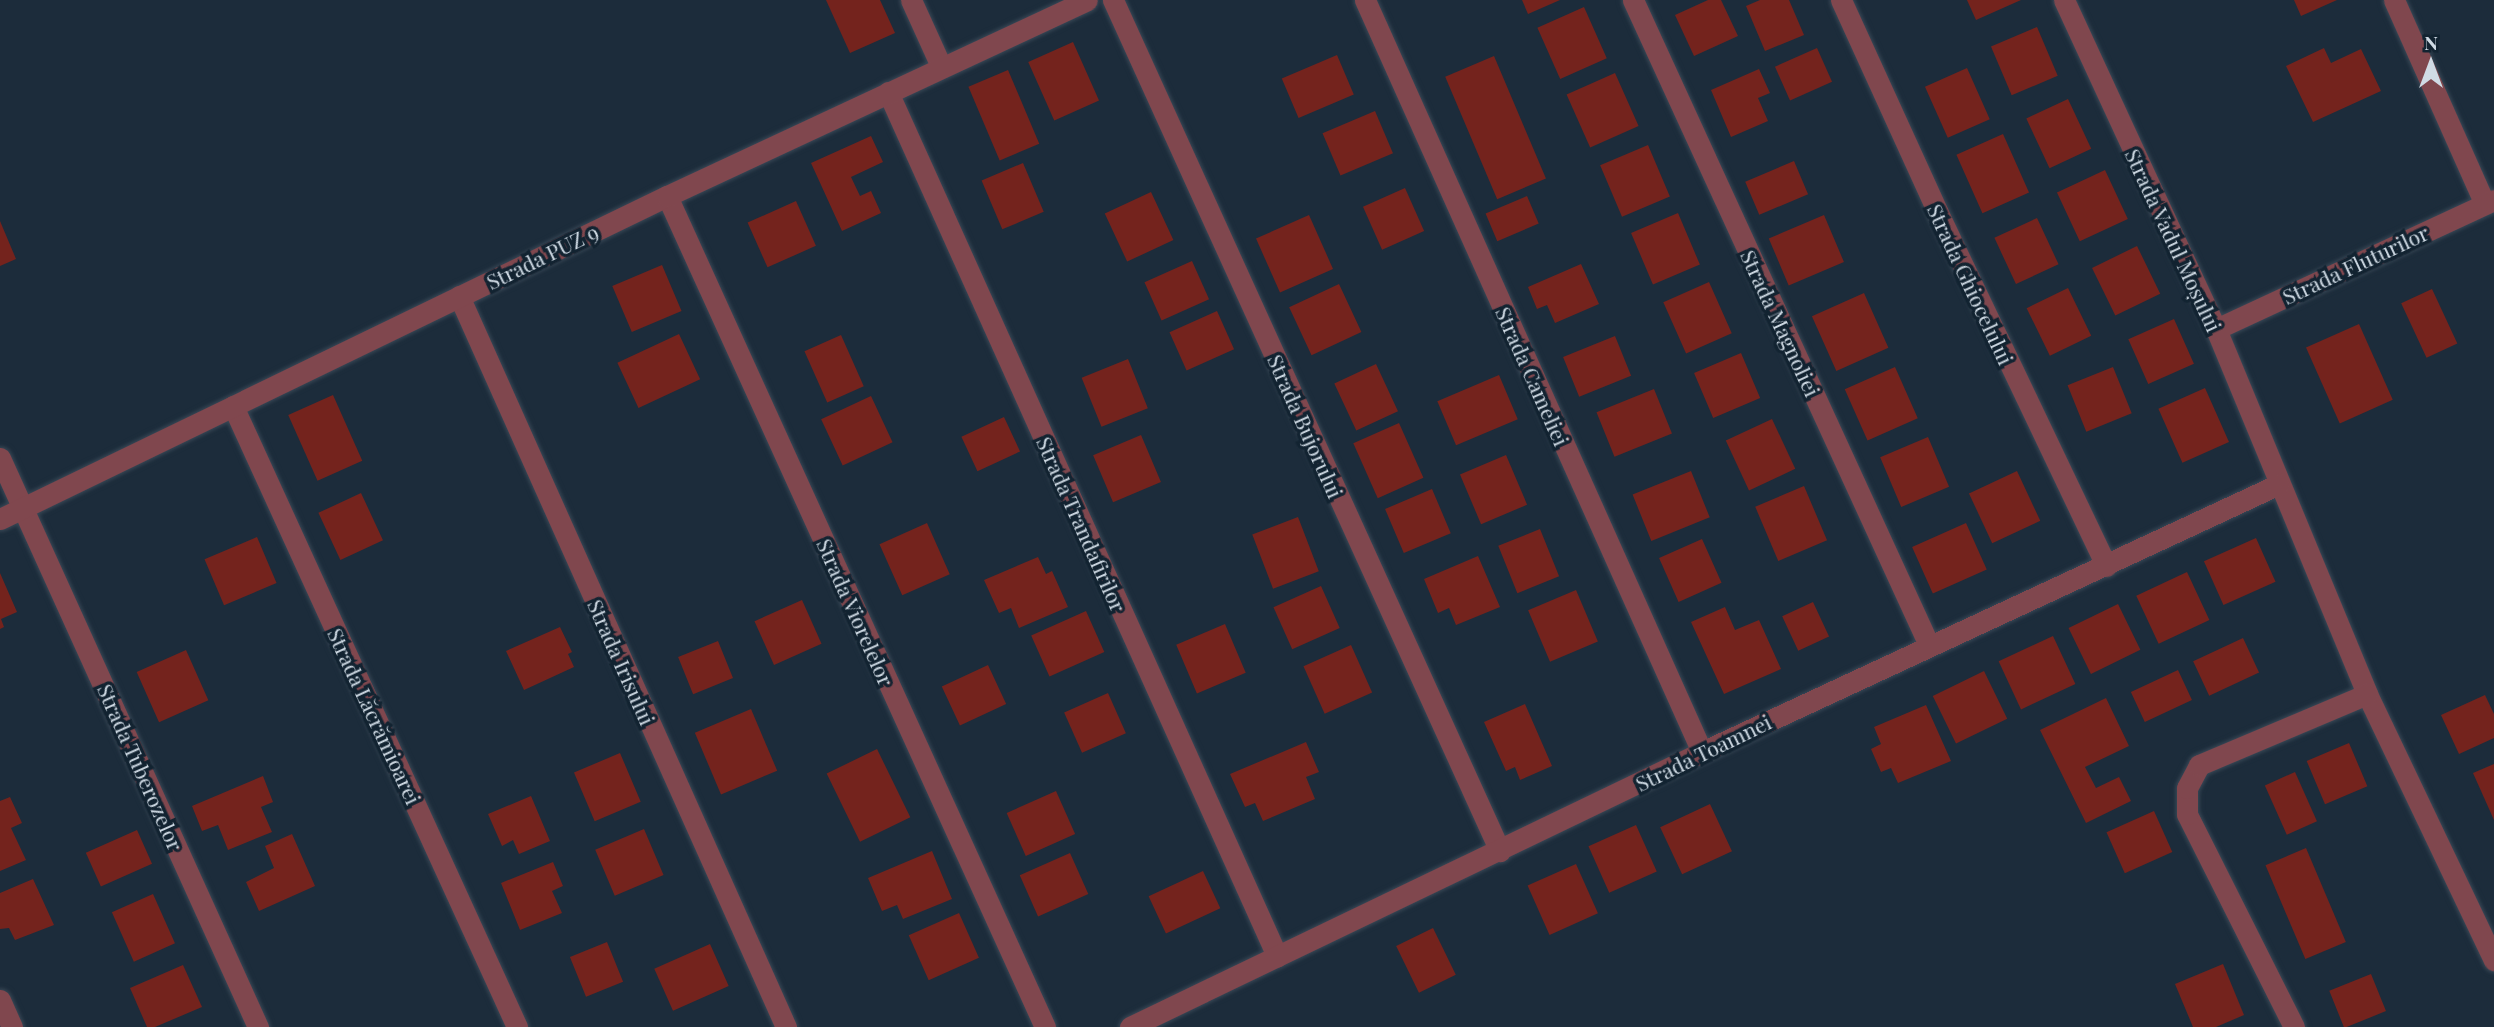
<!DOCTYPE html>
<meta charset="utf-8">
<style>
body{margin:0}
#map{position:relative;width:2494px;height:1027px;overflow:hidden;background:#1c2c3b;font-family:"Playfair Display",serif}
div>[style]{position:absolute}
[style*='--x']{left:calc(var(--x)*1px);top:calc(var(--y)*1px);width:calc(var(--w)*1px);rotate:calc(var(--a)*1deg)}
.building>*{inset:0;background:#74231d;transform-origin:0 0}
.roads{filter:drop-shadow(0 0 2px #394856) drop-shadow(0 0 2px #394856)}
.street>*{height:21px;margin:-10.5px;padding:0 10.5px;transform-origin:10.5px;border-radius:10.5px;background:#80474e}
span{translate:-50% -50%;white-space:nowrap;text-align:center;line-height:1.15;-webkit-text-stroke:7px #122331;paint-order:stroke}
.street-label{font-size:21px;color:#d0dbe5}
.north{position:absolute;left:2396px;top:28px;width:70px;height:70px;-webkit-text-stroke:5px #122331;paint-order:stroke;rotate:0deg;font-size:19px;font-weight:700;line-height:28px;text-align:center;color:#d0dbe5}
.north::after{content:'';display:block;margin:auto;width:24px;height:32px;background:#d0dbe5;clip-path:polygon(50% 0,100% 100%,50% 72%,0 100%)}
</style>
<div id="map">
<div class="building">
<div style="clip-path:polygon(826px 0,880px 0,895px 33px,850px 53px)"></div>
<div style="clip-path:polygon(1522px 0,1560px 0,1528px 14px)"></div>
<div style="clip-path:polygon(1708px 0,1721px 0,1738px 36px,1694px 56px,1675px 15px)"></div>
<div style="clip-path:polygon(1760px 0,1789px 0,1804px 35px,1765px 51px,1746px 6px)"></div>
<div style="clip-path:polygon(1967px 0,2021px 0,1976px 20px)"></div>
<div style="clip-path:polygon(2294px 0,2337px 0,2301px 16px)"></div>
<div style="left:1584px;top:7px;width:56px;height:51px;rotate:66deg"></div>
<div style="left:2037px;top:27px;width:53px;height:50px;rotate:67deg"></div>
<div style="left:1073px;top:42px;width:64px;height:49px;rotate:66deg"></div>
<div style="left:1817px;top:48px;width:37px;height:46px;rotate:66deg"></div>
<div style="clip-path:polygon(2324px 48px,2331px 63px,2361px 49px,2381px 91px,2313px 122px,2286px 66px)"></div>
<div style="left:1337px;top:55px;width:43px;height:60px;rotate:67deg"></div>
<div style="left:1494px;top:56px;width:133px;height:53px;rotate:67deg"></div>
<div style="left:1967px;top:68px;width:56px;height:46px;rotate:66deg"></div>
<div style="clip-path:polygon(1759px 69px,1770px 93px,1758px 98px,1768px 121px,1731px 137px,1711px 90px)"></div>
<div style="left:1008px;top:70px;width:80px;height:43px;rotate:67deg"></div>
<div style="left:1615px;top:73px;width:58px;height:53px;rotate:66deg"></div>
<div style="left:2068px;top:99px;width:55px;height:46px;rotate:65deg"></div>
<div style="left:1375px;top:111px;width:46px;height:57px;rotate:67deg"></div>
<div style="left:2003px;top:134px;width:64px;height:51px;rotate:66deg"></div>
<div style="clip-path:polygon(871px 136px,883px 162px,851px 177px,860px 196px,871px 191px,881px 213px,842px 231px,811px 163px)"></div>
<div style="left:1648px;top:145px;width:56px;height:52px;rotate:67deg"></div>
<div style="left:1794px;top:161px;width:36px;height:53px;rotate:67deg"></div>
<div style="left:1023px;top:163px;width:53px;height:45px;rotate:67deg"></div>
<div style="left:2105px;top:170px;width:54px;height:53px;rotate:65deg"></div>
<div style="left:1405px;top:188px;width:47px;height:46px;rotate:66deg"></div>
<div style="left:1151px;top:192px;width:53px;height:51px;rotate:65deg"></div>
<div style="left:1527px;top:196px;width:30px;height:45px;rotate:67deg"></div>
<div style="left:796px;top:201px;width:49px;height:53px;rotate:66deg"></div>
<div style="left:1678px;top:213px;width:56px;height:51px;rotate:67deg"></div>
<div style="left:1309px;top:215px;width:59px;height:58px;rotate:66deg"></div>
<div style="left:1824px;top:215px;width:51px;height:60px;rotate:67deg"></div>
<div style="left:2037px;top:218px;width:51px;height:47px;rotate:65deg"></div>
<div style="clip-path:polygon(0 221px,16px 259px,0 266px)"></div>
<div style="left:2137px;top:246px;width:53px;height:50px;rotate:64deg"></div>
<div style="left:1192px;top:261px;width:42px;height:52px;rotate:66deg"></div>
<div style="clip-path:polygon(1581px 264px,1599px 304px,1555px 323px,1547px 305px,1537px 309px,1528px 287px)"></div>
<div style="left:662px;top:265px;width:50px;height:54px;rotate:67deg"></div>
<div style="left:1709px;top:282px;width:56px;height:50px;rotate:66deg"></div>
<div style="left:1339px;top:284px;width:53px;height:55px;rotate:65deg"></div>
<div style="left:2068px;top:288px;width:53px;height:46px;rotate:64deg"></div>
<div style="left:2432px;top:289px;width:60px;height:34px;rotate:65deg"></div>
<div style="left:1864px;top:293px;width:60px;height:57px;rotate:66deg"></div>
<div style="left:1217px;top:311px;width:42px;height:52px;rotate:66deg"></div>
<div style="left:2174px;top:319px;width:49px;height:50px;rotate:66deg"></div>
<div style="left:2359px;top:324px;width:83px;height:58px;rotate:66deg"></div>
<div style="left:679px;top:334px;width:50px;height:68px;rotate:65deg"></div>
<div style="left:841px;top:335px;width:56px;height:40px;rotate:66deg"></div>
<div style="left:1615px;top:336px;width:43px;height:56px;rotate:68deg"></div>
<div style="left:1741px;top:353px;width:49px;height:51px;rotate:67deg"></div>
<div style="left:1128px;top:359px;width:53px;height:50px;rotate:68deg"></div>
<div style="left:1376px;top:364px;width:52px;height:46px;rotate:65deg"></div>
<div style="left:1895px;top:367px;width:56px;height:55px;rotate:66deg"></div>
<div style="left:2113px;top:367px;width:50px;height:49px;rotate:68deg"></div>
<div style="left:1499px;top:375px;width:48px;height:67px;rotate:67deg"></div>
<div style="left:2205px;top:388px;width:59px;height:51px;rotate:66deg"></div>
<div style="left:1654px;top:389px;width:48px;height:62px;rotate:68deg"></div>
<div style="left:333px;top:395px;width:72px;height:49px;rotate:66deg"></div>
<div style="left:871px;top:396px;width:51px;height:55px;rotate:65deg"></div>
<div style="left:1004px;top:417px;width:38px;height:47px;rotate:65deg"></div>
<div style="left:1772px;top:419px;width:55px;height:51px;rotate:65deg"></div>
<div style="left:1399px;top:423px;width:60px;height:50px;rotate:66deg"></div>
<div style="left:1141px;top:435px;width:51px;height:52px;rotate:67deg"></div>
<div style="left:1928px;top:437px;width:54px;height:52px;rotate:67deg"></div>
<div style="left:1506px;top:455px;width:54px;height:50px;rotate:67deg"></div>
<div style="left:1691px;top:471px;width:50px;height:63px;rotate:68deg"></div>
<div style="left:2017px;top:471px;width:55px;height:53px;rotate:65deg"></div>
<div style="left:1804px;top:486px;width:59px;height:53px;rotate:67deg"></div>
<div style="left:1432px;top:489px;width:48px;height:51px;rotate:67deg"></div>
<div style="left:361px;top:493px;width:52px;height:47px;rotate:65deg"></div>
<div style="left:1298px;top:517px;width:58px;height:49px;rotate:69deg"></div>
<div style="left:927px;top:523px;width:56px;height:52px;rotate:66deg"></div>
<div style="left:1966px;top:523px;width:51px;height:59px;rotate:66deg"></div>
<div style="left:1540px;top:529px;width:51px;height:45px;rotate:68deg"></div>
<div style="left:257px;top:537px;width:50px;height:57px;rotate:67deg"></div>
<div style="left:2256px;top:538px;width:48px;height:57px;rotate:66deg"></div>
<div style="left:1702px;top:539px;width:48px;height:47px;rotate:66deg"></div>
<div style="clip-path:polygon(1478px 556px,1500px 607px,1456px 625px,1449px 608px,1438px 613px,1424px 579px)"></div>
<div style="clip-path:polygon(1038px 557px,1046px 574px,1052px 571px,1068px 607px,1019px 628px,1011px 608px,999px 613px,984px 580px)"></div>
<div style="left:2187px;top:572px;width:53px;height:56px;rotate:65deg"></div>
<div style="clip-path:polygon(0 573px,17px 612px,1px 619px,4px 627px,0 629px)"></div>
<div style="left:1321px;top:586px;width:46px;height:52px;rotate:66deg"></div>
<div style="left:1576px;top:590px;width:56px;height:52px;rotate:67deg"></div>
<div style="left:802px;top:600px;width:48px;height:52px;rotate:66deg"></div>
<div style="left:1813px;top:602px;width:38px;height:34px;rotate:65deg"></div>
<div style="left:2118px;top:604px;width:51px;height:55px;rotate:64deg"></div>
<div style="clip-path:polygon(1725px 607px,1735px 630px,1759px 620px,1781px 669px,1724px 694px,1691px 622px)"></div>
<div style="left:1086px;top:611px;width:45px;height:60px;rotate:66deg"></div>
<div style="left:1225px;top:624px;width:53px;height:53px;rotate:67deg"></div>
<div style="clip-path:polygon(560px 627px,572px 652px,568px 654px,574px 667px,524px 690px,506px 651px)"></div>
<div style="left:2053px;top:636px;width:53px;height:60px;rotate:65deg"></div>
<div style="left:2243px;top:638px;width:38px;height:55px;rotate:65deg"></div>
<div style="left:718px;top:641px;width:40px;height:43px;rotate:68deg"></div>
<div style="left:1351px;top:645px;width:52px;height:52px;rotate:66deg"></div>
<div style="left:186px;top:650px;width:55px;height:54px;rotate:66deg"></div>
<div style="left:988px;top:665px;width:43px;height:51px;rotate:65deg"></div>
<div style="left:2178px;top:670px;width:33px;height:52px;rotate:65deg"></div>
<div style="left:1984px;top:671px;width:53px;height:57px;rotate:64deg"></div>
<div style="left:1108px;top:693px;width:44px;height:48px;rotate:66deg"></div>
<div style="clip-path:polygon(2485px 695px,2494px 714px,2494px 738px,2459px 754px,2441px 715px)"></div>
<div style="clip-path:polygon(2106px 698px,2129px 746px,2085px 767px,2096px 788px,2119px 777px,2131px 801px,2086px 823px,2040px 730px)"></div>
<div style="clip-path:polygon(1525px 704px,1552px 766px,1520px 780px,1515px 767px,1506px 771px,1484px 722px)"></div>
<div style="clip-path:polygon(1926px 705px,1951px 761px,1898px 783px,1891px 768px,1881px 772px,1871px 749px,1881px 744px,1874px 727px)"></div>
<div style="left:751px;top:709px;width:67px;height:61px;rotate:67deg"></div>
<div style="clip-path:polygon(1306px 742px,1319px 772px,1306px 777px,1315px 799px,1263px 821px,1255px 803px,1245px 807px,1230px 774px)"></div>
<div style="left:2349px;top:743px;width:47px;height:46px;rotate:67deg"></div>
<div style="left:877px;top:749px;width:76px;height:56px;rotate:64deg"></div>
<div style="left:620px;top:753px;width:53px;height:50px;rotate:67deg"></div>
<div style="clip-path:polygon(2494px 764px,2494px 820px,2473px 773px)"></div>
<div style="left:2295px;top:772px;width:54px;height:33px;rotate:66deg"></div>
<div style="clip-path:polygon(263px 776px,273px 802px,261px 807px,272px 832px,228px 850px,218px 825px,202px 831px,192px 806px)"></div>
<div style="left:1056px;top:791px;width:47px;height:54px;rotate:66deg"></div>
<div style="clip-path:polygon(531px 796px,550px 841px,519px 854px,513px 840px,502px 846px,488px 814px)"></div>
<div style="clip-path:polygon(10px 797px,22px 823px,11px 828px,26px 860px,0 871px,0 801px)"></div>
<div style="left:1710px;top:804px;width:52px;height:55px;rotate:65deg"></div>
<div style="left:2154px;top:811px;width:45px;height:52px;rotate:66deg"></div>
<div style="left:1636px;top:825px;width:51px;height:52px;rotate:66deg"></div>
<div style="left:644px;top:829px;width:50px;height:53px;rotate:67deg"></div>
<div style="left:137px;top:830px;width:37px;height:56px;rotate:66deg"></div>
<div style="clip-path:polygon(292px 834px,315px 886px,259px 911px,246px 882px,274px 868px,265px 846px)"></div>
<div style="left:2306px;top:848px;width:102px;height:44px;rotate:67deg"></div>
<div style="clip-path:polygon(932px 851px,952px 899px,903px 919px,897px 905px,882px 911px,868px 878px)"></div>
<div style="left:1070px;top:853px;width:45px;height:55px;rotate:66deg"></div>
<div style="clip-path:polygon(553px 862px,563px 886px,552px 891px,562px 913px,520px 930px,501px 883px)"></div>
<div style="left:1576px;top:864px;width:54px;height:53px;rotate:66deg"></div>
<div style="left:1203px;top:871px;width:41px;height:60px;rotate:65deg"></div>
<div style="clip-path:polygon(33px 879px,54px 925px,15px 940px,9px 928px,0 929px,0 893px)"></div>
<div style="left:153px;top:894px;width:54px;height:45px;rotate:66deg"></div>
<div style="left:959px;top:913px;width:49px;height:55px;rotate:66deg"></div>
<div style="left:1433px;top:928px;width:52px;height:41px;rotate:64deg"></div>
<div style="left:607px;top:942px;width:43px;height:40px;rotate:68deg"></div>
<div style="left:710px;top:944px;width:46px;height:61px;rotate:66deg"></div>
<div style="clip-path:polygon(2223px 964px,2244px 1015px,2216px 1027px,2193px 1027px,2175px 984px)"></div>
<div style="clip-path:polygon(183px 965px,202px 1007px,155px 1027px,147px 1027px,130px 988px)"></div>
<div style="left:2371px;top:974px;width:40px;height:45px;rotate:68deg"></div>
</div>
<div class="roads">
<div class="street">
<div style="--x:911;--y:0;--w:72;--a:65.6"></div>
<div style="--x:1113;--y:0;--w:935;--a:65.55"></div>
<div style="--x:1365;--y:0;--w:824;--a:65.86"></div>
<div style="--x:1633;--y:0;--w:710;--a:65.35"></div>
<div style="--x:1841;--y:0;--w:234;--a:65.5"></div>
<div style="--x:1938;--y:213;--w:391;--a:64.5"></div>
<div style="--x:2064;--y:0;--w:362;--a:65.2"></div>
<div style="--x:2216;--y:329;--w:395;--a:67.5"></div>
<div style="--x:2367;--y:694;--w:295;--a:64.5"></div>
<div style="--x:2394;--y:0;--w:223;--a:66"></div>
<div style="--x:888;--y:92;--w:948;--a:65.76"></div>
<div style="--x:667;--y:196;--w:913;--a:65.54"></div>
<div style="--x:459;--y:296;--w:801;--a:65.9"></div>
<div style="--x:2216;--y:329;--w:306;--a:-24.9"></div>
<div style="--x:233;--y:406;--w:683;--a:65.42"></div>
<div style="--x:0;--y:458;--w:625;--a:65.61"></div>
<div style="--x:0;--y:519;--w:741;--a:-25.84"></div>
<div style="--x:667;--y:196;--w:463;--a:-25"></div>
<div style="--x:0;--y:1000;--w:30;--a:66"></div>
<div style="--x:1130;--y:1027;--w:635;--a:-25.68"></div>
<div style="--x:1702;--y:752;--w:636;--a:-24.91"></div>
<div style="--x:2294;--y:1027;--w:238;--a:-116.7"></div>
<div style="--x:2187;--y:814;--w:26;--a:-90"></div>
<div style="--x:2187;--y:788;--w:26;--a:-62"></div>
<div style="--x:2199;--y:765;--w:182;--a:-22.9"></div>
</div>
</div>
<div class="street-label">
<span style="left:2174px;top:240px;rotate:65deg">Strada Vadul Moșului</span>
<span style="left:542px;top:256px;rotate:-26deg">Strada PUZ 9</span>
<span style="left:2355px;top:264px;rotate:-25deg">Strada Fluturilor</span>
<span style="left:1971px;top:284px;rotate:65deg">Strada Ghiocelului</span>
<span style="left:1781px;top:323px;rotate:65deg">Strada Magnoliei</span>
<span style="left:1533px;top:376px;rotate:66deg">Strada Cameliei</span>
<span style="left:1306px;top:426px;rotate:66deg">Strada Bujorului</span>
<span style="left:1082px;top:524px;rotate:66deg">Strada Trandafirilor</span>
<span style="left:856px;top:612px;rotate:66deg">Strada Viorelelor</span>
<span style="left:622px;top:662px;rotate:66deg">Strada Irisului</span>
<span style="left:375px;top:716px;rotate:65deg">Strada Lăcrămioarei</span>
<span style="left:1703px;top:752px;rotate:-26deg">Strada Toamnei</span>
<span style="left:141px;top:767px;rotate:66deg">Strada Tuberozelor</span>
</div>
<div class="north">N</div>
</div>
